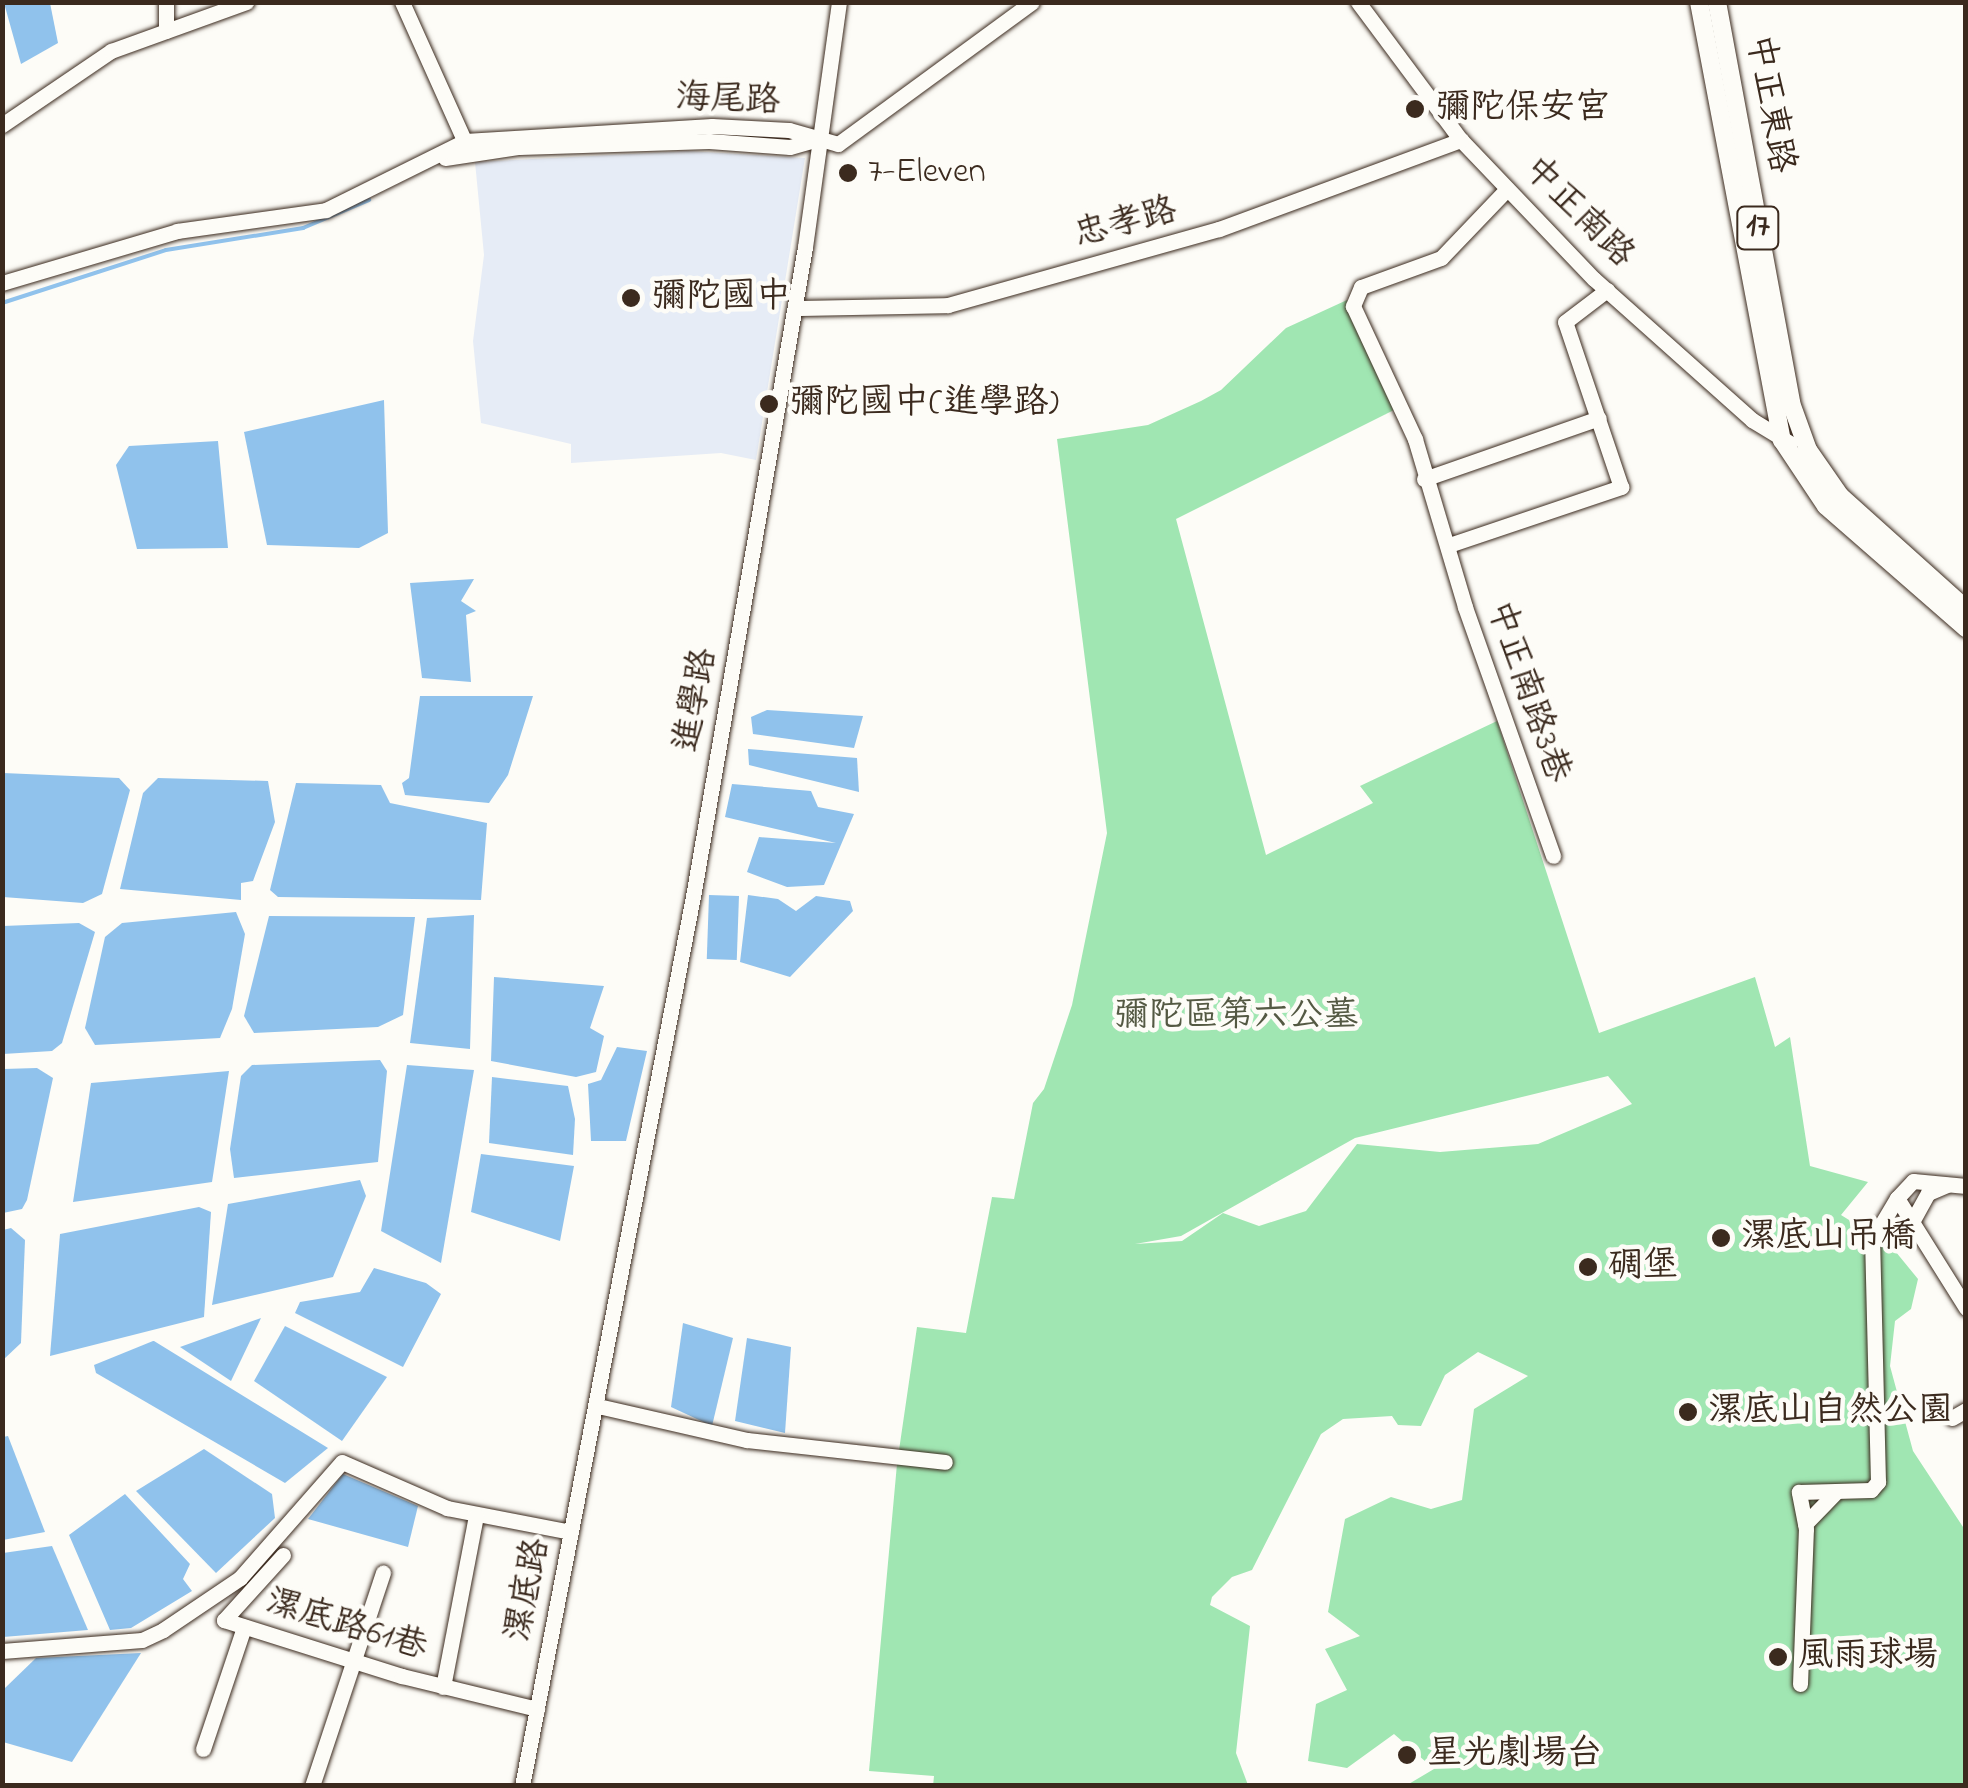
<!DOCTYPE html>
<meta charset="utf-8">
<style>
body{margin:0}
#map{position:relative;width:1968px;height:1788px;overflow:hidden;background:#fdfcf7;font-family:"Indie Flower","LXGW WenKai TC",sans-serif}
div>[style]{position:absolute}
[style*='--x']{left:calc(var(--x)*1px);top:calc(var(--y)*1px);width:calc(var(--w)*1px);rotate:calc(var(--a)*1deg)}
.built>*{inset:0;background:#e6ecf6}
.green>*{inset:0;background:#a0e6b2}
.water>*{inset:0;background:#90c2ec;transform-origin:0 0}
.stream>*{height:4px;margin:-2px;padding:0 2px;transform-origin:2px;border-radius:2px;background:#90c2ec}
.roads{filter:drop-shadow(0 0 2px #3b2a1e) drop-shadow(0 0 2px #3b2a1e)}
.minor>*{height:15px;margin:-7.5px;padding:0 7.5px;transform-origin:7.5px;border-radius:7.5px;background:#fdfcf7}
.major>*{height:18px;margin:-9px;padding:0 9px;transform-origin:9px;border-radius:9px;background:#fdfcf7}
.dots>*{width:28px;height:28px;translate:-50% -50%;box-sizing:border-box;border:5px solid #fdfcf7;border-radius:50%}
span{translate:-50% -50%;white-space:nowrap;text-align:center;line-height:1.15;-webkit-text-stroke:9px #fdfcf7;paint-order:stroke}
.shield-label span{padding:2px 8px;background:#fdfcf7;border:2px solid;border-radius:8px;-webkit-text-stroke-width:0}
.shield-label{font-size:32px;color:#3b2a1e;font-weight:700}
.street-label{font-size:35px;color:#3b2a1e}
.poi-label{font-size:35px;color:#3b2a1e}
.left{translate:0 -50%;text-align:left}
.park-label{font-size:35px;color:#545943}
.frame{position:absolute;inset:0;border:5px solid #3b2a1e;pointer-events:none}
</style>
<div id="map">
<div class="built">
<div style="clip-path:polygon(688px 151px,805px 158px,756px 460px,721px 453px,571px 463px,571px 444px,481px 423px,473px 341px,484px 255px,475px 162px)"></div>
</div>
<div class="green">
<div style="clip-path:polygon(evenodd,1347px 300px,1396px 409px,1176px 519px,1266px 855px,1373px 803px,1360px 786px,1497px 721px,1599px 1033px,1755px 977px,1775px 1047px,1790px 1037px,1810px 1166px,1868px 1182px,1841px 1215px,1891px 1246px,1918px 1279px,1911px 1309px,1895px 1321px,1890px 1366px,1913px 1451px,1965px 1530px,1965px 1785px,1407px 1785px,1434px 1769px,1394px 1734px,1347px 1768px,1308px 1761px,1316px 1704px,1347px 1690px,1325px 1649px,1360px 1636px,1328px 1612px,1345px 1519px,1391px 1497px,1431px 1509px,1462px 1500px,1474px 1409px,1528px 1376px,1478px 1352px,1445px 1375px,1421px 1426px,1398px 1425px,1392px 1416px,1343px 1419px,1321px 1434px,1252px 1570px,1232px 1577px,1212px 1597px,1210px 1605px,1250px 1626px,1236px 1753px,1248px 1785px,933px 1786px,934px 1776px,869px 1771px,897px 1464px,917px 1327px,966px 1333px,992px 1197px,1014px 1199px,1033px 1103px,1044px 1089px,1072px 1005px,1107px 833px,1057px 439px,1148px 425px,1201px 401px,1221px 390px,1286px 328px,1347px 300px,1608px 1076px,1632px 1104px,1538px 1144px,1440px 1152px,1357px 1144px,1306px 1211px,1259px 1226px,1223px 1213px,1182px 1241px,1135px 1244px,1181px 1236px,1355px 1138px,1608px 1076px)"></div>
</div>
<div class="water">
<div style="clip-path:polygon(4px 3px,50px 3px,58px 43px,21px 64px)"></div>
<div style="clip-path:polygon(384px 400px,388px 533px,359px 548px,267px 545px,244px 432px)"></div>
<div style="clip-path:polygon(218px 441px,228px 548px,137px 549px,116px 465px,129px 446px)"></div>
<div style="clip-path:polygon(474px 579px,461px 601px,476px 611px,466px 615px,471px 682px,422px 678px,410px 583px)"></div>
<div style="clip-path:polygon(420px 696px,533px 696px,508px 775px,489px 803px,405px 795px,402px 783px,409px 778px)"></div>
<div style="clip-path:polygon(767px 710px,863px 716px,854px 748px,753px 734px,751px 717px)"></div>
<div style="clip-path:polygon(748px 749px,857px 758px,859px 792px,749px 765px)"></div>
<div style="clip-path:polygon(3px 773px,119px 778px,130px 790px,102px 894px,83px 903px,3px 897px)"></div>
<div style="clip-path:polygon(158px 778px,268px 781px,275px 822px,253px 881px,241px 883px,241px 900px,120px 889px,143px 793px)"></div>
<div style="clip-path:polygon(296px 783px,381px 785px,390px 803px,487px 823px,481px 900px,278px 897px,270px 890px)"></div>
<div style="clip-path:polygon(732px 784px,811px 791px,818px 807px,854px 814px,824px 885px,787px 887px,747px 872px,759px 837px,836px 843px,725px 817px)"></div>
<div style="left:709px;top:895px;width:30px;height:64px;rotate:2deg"></div>
<div style="clip-path:polygon(748px 895px,778px 899px,796px 911px,816px 896px,850px 901px,853px 911px,790px 977px,740px 962px)"></div>
<div style="clip-path:polygon(236px 912px,245px 934px,232px 1009px,220px 1038px,95px 1045px,85px 1028px,105px 937px,122px 923px)"></div>
<div style="clip-path:polygon(474px 915px,470px 1049px,410px 1043px,427px 918px)"></div>
<div style="clip-path:polygon(269px 916px,415px 917px,403px 1015px,378px 1027px,254px 1033px,244px 1016px)"></div>
<div style="clip-path:polygon(79px 923px,95px 932px,62px 1043px,52px 1051px,3px 1054px,3px 926px)"></div>
<div style="clip-path:polygon(494px 977px,604px 986px,590px 1028px,604px 1036px,596px 1072px,576px 1077px,491px 1061px)"></div>
<div style="clip-path:polygon(617px 1047px,647px 1051px,626px 1141px,591px 1141px,588px 1084px,601px 1080px)"></div>
<div style="clip-path:polygon(380px 1060px,387px 1071px,378px 1162px,234px 1178px,230px 1149px,241px 1076px,252px 1065px)"></div>
<div style="clip-path:polygon(407px 1065px,474px 1070px,441px 1263px,381px 1231px)"></div>
<div style="clip-path:polygon(37px 1068px,53px 1078px,27px 1200px,22px 1209px,3px 1213px,3px 1069px)"></div>
<div style="clip-path:polygon(229px 1071px,212px 1182px,73px 1202px,91px 1083px)"></div>
<div style="clip-path:polygon(492px 1077px,568px 1086px,575px 1119px,573px 1155px,489px 1143px)"></div>
<div style="clip-path:polygon(481px 1154px,574px 1166px,560px 1241px,471px 1212px)"></div>
<div style="clip-path:polygon(360px 1180px,366px 1196px,333px 1277px,212px 1305px,228px 1204px)"></div>
<div style="clip-path:polygon(199px 1207px,211px 1212px,204px 1317px,50px 1356px,60px 1234px)"></div>
<div style="clip-path:polygon(11px 1228px,25px 1240px,21px 1343px,3px 1360px,3px 1230px)"></div>
<div style="clip-path:polygon(374px 1268px,426px 1283px,441px 1294px,403px 1367px,295px 1313px,300px 1302px,360px 1292px)"></div>
<div style="clip-path:polygon(261px 1318px,231px 1381px,180px 1347px)"></div>
<div style="clip-path:polygon(683px 1323px,733px 1338px,712px 1426px,671px 1407px)"></div>
<div style="clip-path:polygon(285px 1326px,387px 1377px,342px 1441px,254px 1381px)"></div>
<div style="clip-path:polygon(747px 1338px,791px 1347px,785px 1433px,735px 1421px)"></div>
<div style="clip-path:polygon(153px 1341px,154px 1341px,328px 1448px,285px 1483px,96px 1373px,94px 1365px)"></div>
<div style="clip-path:polygon(8px 1436px,45px 1532px,3px 1540px,3px 1437px)"></div>
<div style="clip-path:polygon(204px 1449px,272px 1494px,275px 1518px,216px 1573px,136px 1491px)"></div>
<div style="clip-path:polygon(343px 1474px,418px 1506px,408px 1547px,308px 1519px)"></div>
<div style="clip-path:polygon(125px 1494px,190px 1564px,183px 1579px,192px 1591px,131px 1628px,110px 1630px,69px 1535px)"></div>
<div style="clip-path:polygon(52px 1546px,88px 1630px,3px 1637px,3px 1553px)"></div>
<div style="clip-path:polygon(141px 1653px,72px 1762px,3px 1742px,5px 1688px,36px 1658px)"></div>
</div>
<div class="stream">
<div style="--x:2;--y:303;--w:172;--a:-17.9"></div>
<div style="--x:166;--y:250;--w:139;--a:-9.1"></div>
<div style="--x:303;--y:228;--w:72;--a:-23"></div>
</div>
<div class="roads">
<div class="minor">
<div style="--x:402;--y:2;--w:161;--a:65.8"></div>
<div style="--x:1358;--y:2;--w:172;--a:53.3"></div>
<div style="--x:1461;--y:140;--w:192;--a:46.3"></div>
<div style="--x:1594;--y:279;--w:212;--a:41.7"></div>
<div style="--x:1752;--y:420;--w:44;--a:31.2"></div>
<div style="--x:166;--y:31;--w:29;--a:-90"></div>
<div style="--x:2;--y:125;--w:132;--a:-34.2"></div>
<div style="--x:111;--y:51;--w:144;--a:-19.9"></div>
<div style="--x:445;--y:158;--w:75;--a:-8.5"></div>
<div style="--x:519;--y:147;--w:190;--a:-1.8"></div>
<div style="--x:709;--y:141;--w:81;--a:4.2"></div>
<div style="--x:790;--y:147;--w:29;--a:-16"></div>
<div style="--x:1507;--y:189;--w:95;--a:133.7"></div>
<div style="--x:1441;--y:258;--w:85;--a:160.1"></div>
<div style="--x:1361;--y:287;--w:21;--a:113"></div>
<div style="--x:1353;--y:306;--w:147;--a:65"></div>
<div style="--x:1415;--y:439;--w:175;--a:73.4"></div>
<div style="--x:1465;--y:607;--w:264;--a:70.5"></div>
<div style="--x:2;--y:283;--w:183;--a:-16.5"></div>
<div style="--x:177;--y:231;--w:150;--a:-8"></div>
<div style="--x:326;--y:210;--w:155;--a:-26.4"></div>
<div style="--x:465;--y:141;--w:247;--a:-3.5"></div>
<div style="--x:712;--y:126;--w:77;--a:3"></div>
<div style="--x:789;--y:130;--w:51;--a:15.9"></div>
<div style="--x:838;--y:144;--w:240;--a:-36.2"></div>
<div style="--x:795;--y:308;--w:153;--a:-1.1"></div>
<div style="--x:948;--y:305;--w:281;--a:-15.7"></div>
<div style="--x:1219;--y:229;--w:258;--a:-20.2"></div>
<div style="--x:1424;--y:479;--w:185;--a:-19.2"></div>
<div style="--x:1449;--y:545;--w:182;--a:-18.6"></div>
<div style="--x:1621;--y:487;--w:174;--a:-108.7"></div>
<div style="--x:1565;--y:322;--w:53;--a:-37.3"></div>
<div style="--x:1966;--y:1186;--w:53;--a:-174.6"></div>
<div style="--x:1913;--y:1181;--w:23;--a:133"></div>
<div style="--x:1897;--y:1198;--w:130;--a:57.9"></div>
<div style="--x:1913;--y:1220;--w:31;--a:-61"></div>
<div style="--x:1928;--y:1193;--w:21;--a:-23"></div>
<div style="--x:598;--y:1406;--w:153;--a:12.9"></div>
<div style="--x:747;--y:1440;--w:199;--a:6.3"></div>
<div style="--x:1952;--y:1418;--w:16;--a:-30"></div>
<div style="--x:1805;--y:1524;--w:46;--a:-45.9"></div>
<div style="--x:283;--y:1555;--w:88;--a:132.2"></div>
<div style="--x:224;--y:1620;--w:187;--a:17.5"></div>
<div style="--x:402;--y:1676;--w:139;--a:13.7"></div>
<div style="--x:2;--y:1651;--w:140;--a:-4.5"></div>
<div style="--x:142;--y:1640;--w:23;--a:-25"></div>
<div style="--x:163;--y:1630;--w:93;--a:-34"></div>
<div style="--x:240;--y:1578;--w:154;--a:-48.7"></div>
<div style="--x:342;--y:1462;--w:115;--a:23.7"></div>
<div style="--x:447;--y:1508;--w:126;--a:11"></div>
<div style="--x:1800;--y:1684;--w:155;--a:-87.8"></div>
<div style="--x:1806;--y:1529;--w:38;--a:-101"></div>
<div style="--x:1799;--y:1492;--w:72;--a:-1.6"></div>
<div style="--x:1871;--y:1490;--w:11;--a:-49"></div>
<div style="--x:1878;--y:1482;--w:242;--a:-91.4"></div>
<div style="--x:1872;--y:1240;--w:49;--a:-59.2"></div>
<div style="--x:443;--y:1687;--w:175;--a:-79.1"></div>
<div style="--x:203;--y:1749;--w:129;--a:-71.4"></div>
<div style="--x:312;--y:1786;--w:225;--a:-71.6"></div>
<div style="--x:522;--y:1786;--w:911;--a:-79.12"></div>
<div style="--x:694;--y:891;--w:653;--a:-80.22"></div>
<div style="--x:805;--y:247;--w:247;--a:-82.1"></div>
</div>
<div class="major">
<div style="--x:1699;--y:2;--w:446;--a:79.3"></div>
<div style="--x:1782;--y:440;--w:79;--a:56.3"></div>
<div style="--x:1826;--y:506;--w:186;--a:41.1"></div>
<div style="--x:1717;--y:2;--w:408;--a:79.5"></div>
<div style="--x:1791;--y:403;--w:50;--a:70.1"></div>
<div style="--x:1808;--y:450;--w:56;--a:55.2"></div>
<div style="--x:1840;--y:496;--w:169;--a:41.9"></div>
</div>
</div>
<div class="dots">
<div style="left:1415px;top:109px;background:#3b2a1e"></div>
<div style="left:848px;top:173px;background:#3b2a1e"></div>
<div style="left:631px;top:298px;background:#3b2a1e"></div>
<div style="left:769px;top:404px;background:#3b2a1e"></div>
<div style="left:1721px;top:1238px;background:#3b2a1e"></div>
<div style="left:1588px;top:1267px;background:#3b2a1e"></div>
<div style="left:1688px;top:1412px;background:#3b2a1e"></div>
<div style="left:1778px;top:1657px;background:#3b2a1e"></div>
<div style="left:1407px;top:1755px;background:#3b2a1e"></div>
</div>
<div class="shield-label">
<span style="left:1758px;top:228px">17</span>
</div>
<div class="street-label">
<span style="left:728px;top:101px;rotate:2deg">海尾路</span>
<span style="left:1769px;top:104px;rotate:80deg">中正東路</span>
<span style="left:1578px;top:213px;rotate:45deg">中正南路</span>
<span style="left:1126px;top:224px;rotate:-15deg">忠孝路</span>
<span style="left:1527px;top:692px;rotate:71deg">中正南路3巷</span>
<span style="left:697px;top:700px;rotate:-80deg">進學路</span>
<span style="left:529px;top:1590px;rotate:-79deg">漯底路</span>
<span style="left:346px;top:1626px;rotate:17deg">漯底路61巷</span>
</div>
<div class="poi-label">
<span class="left" style="left:1435px;top:109px">彌陀保安宮</span>
<span class="left" style="left:868px;top:173px">7-Eleven</span>
<span class="left" style="left:651px;top:298px">彌陀國中</span>
<span class="left" style="left:789px;top:404px">彌陀國中(進學路)</span>
<span class="left" style="left:1741px;top:1238px">漯底山吊橋</span>
<span class="left" style="left:1608px;top:1267px">碉堡</span>
<span class="left" style="left:1708px;top:1412px">漯底山自然公園</span>
<span class="left" style="left:1798px;top:1657px">風雨球場</span>
<span class="left" style="left:1427px;top:1755px">星光劇場台</span>
</div>
<div class="park-label">
<span style="left:1236px;top:1017px">彌陀區第六公墓</span>
</div>
<div class="frame"></div>
</div>
